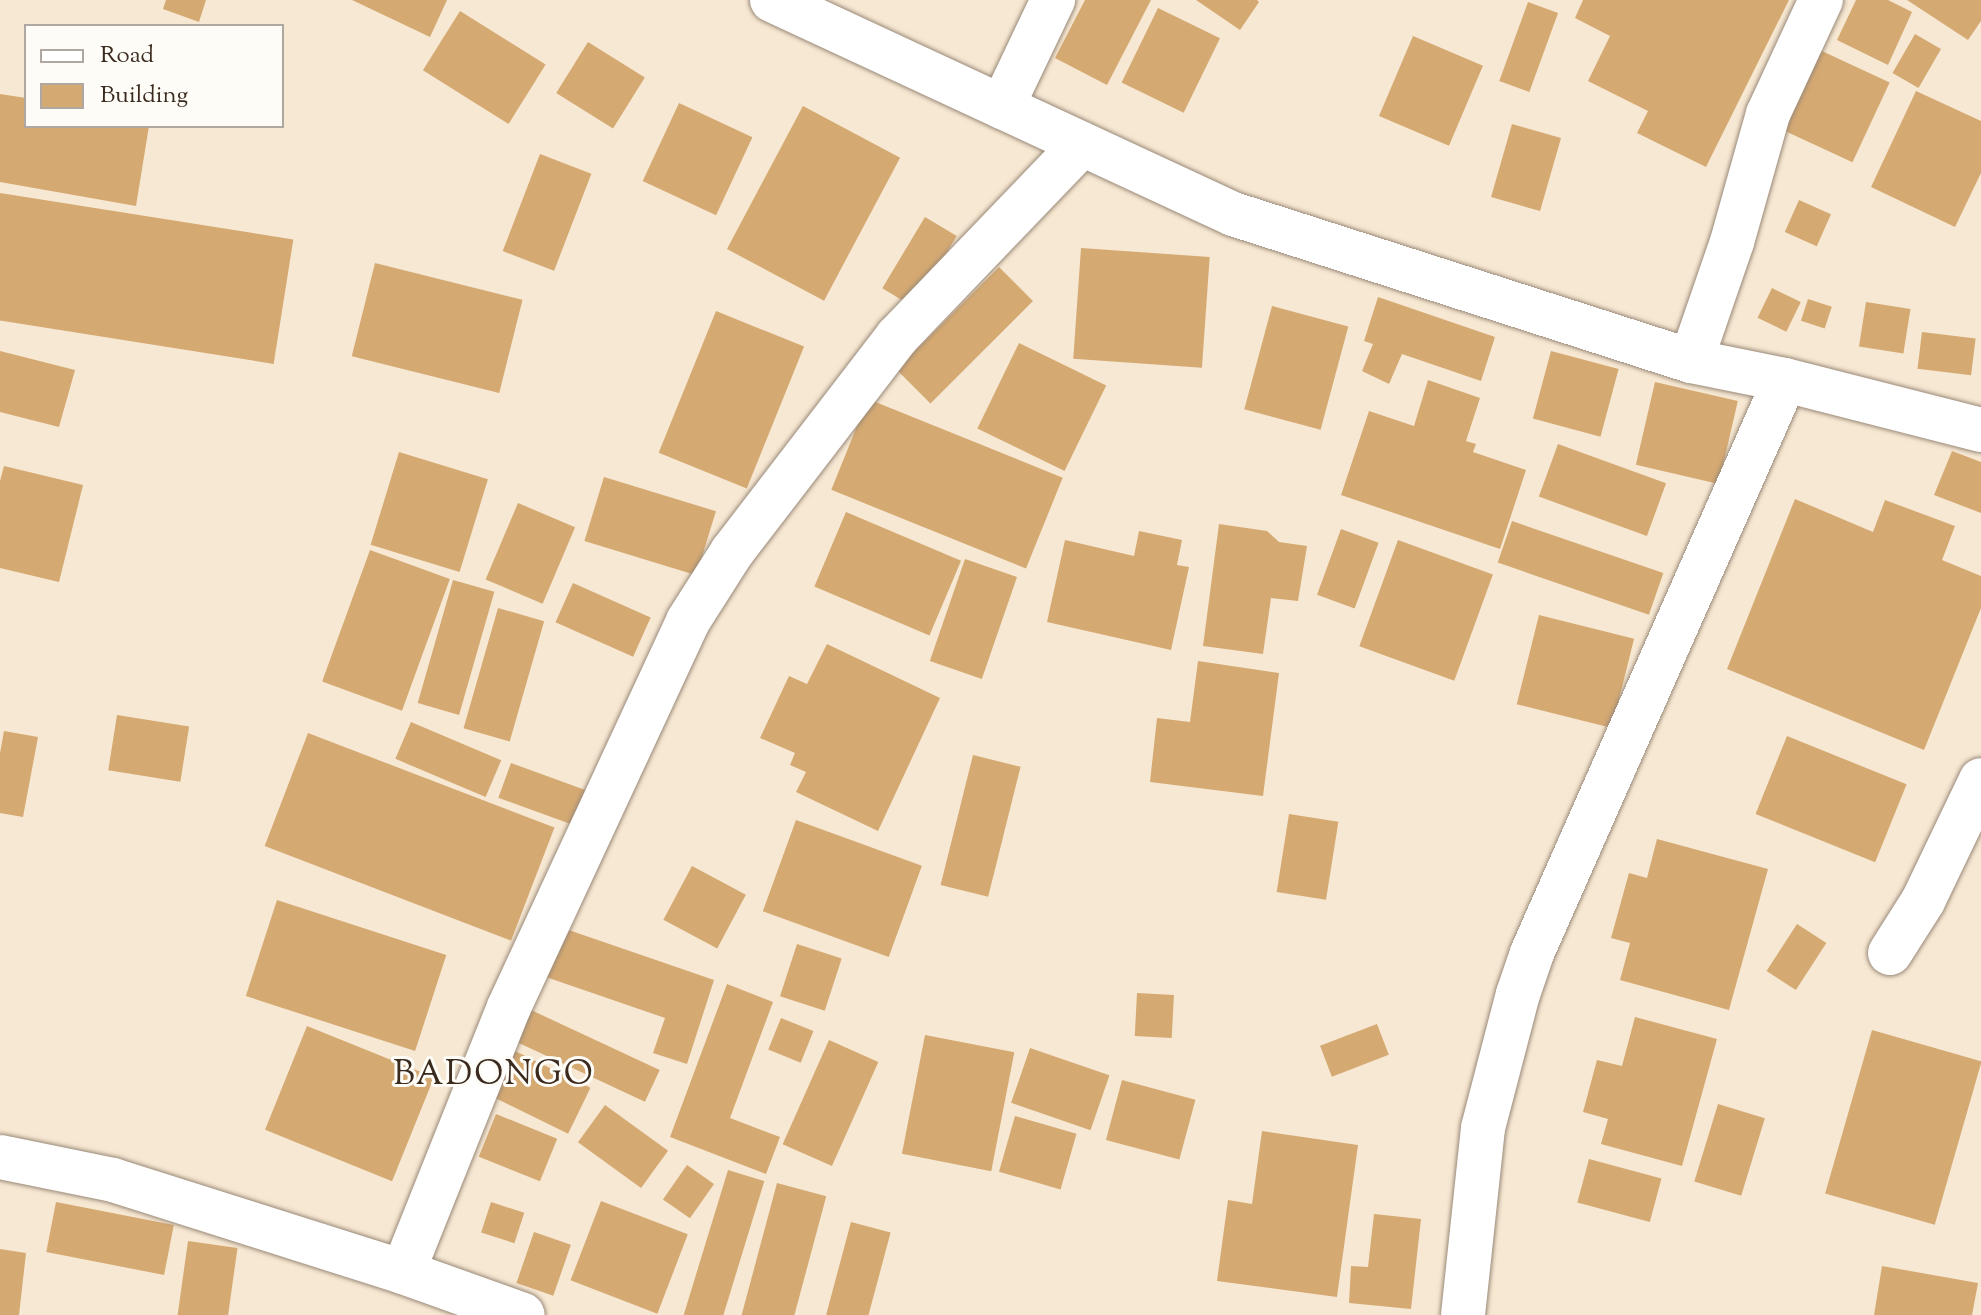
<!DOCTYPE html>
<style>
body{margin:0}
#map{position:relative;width:1981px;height:1315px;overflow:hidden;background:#f7e8d3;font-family:"Sorts Mill Goudy",serif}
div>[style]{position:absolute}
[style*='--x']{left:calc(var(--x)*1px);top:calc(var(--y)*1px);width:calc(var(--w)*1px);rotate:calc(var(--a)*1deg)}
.building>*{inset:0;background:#d5a972;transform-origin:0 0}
.roads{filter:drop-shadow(0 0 2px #998978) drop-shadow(0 0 2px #998978)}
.minor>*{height:44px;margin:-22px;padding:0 22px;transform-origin:22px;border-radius:22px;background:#fff}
span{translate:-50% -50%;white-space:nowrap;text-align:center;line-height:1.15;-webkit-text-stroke:6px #fdfcf7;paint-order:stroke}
.quarter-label{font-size:34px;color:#3b2a1e;letter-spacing:2px}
.legend{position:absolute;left:24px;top:24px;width:260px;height:104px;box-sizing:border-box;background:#fdfcf7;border:2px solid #afa8a0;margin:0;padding:10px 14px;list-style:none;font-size:24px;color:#3b2a1e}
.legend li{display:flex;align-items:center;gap:16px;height:40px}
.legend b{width:40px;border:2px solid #afa8a0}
</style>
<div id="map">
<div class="building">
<div style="clip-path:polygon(166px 0,206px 0,199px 22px,163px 9px)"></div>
<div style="clip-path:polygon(352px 0,447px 0,430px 37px)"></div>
<div style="clip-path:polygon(1085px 0,1151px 0,1107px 85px,1055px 58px)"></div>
<div style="clip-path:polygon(1196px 0,1257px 0,1259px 2px,1240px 30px)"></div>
<div style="clip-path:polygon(1583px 0,1789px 0,1706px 167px,1637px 133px,1648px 111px,1588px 81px,1610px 36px,1575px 18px)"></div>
<div style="clip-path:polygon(1856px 0,1888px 0,1912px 12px,1888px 65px,1837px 40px)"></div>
<div style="clip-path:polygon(1907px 0,1981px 0,1981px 21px,1968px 40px)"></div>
<div style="left:1528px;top:2px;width:32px;height:84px;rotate:20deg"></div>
<div style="left:1158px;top:8px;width:69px;height:83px;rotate:26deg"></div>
<div style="left:460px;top:11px;width:101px;height:70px;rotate:32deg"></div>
<div style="left:1915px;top:34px;width:30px;height:45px;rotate:30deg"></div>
<div style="left:1413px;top:36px;width:76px;height:87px;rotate:23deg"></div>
<div style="left:588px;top:42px;width:67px;height:60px;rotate:32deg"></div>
<div style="left:1809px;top:45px;width:89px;height:88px;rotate:25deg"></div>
<div style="clip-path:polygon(1916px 91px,1981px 121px,1981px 173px,1955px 227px,1871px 187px)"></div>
<div style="clip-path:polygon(0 94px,26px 98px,26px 126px,149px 126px,136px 206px,0 182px)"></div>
<div style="left:679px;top:103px;width:81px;height:86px;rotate:25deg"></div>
<div style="left:803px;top:106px;width:110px;height:162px;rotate:28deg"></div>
<div style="left:1512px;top:124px;width:51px;height:76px;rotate:16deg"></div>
<div style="left:540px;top:154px;width:55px;height:104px;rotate:21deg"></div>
<div style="left:0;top:193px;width:297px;height:126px;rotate:9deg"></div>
<div style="left:1799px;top:200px;width:35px;height:35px;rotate:24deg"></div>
<div style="left:925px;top:217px;width:37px;height:83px;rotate:31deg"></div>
<div style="left:1081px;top:248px;width:129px;height:111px;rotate:4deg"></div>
<div style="left:375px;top:263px;width:152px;height:96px;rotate:14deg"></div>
<div style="left:999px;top:267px;width:48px;height:145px;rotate:45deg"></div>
<div style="left:1772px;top:288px;width:32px;height:33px;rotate:26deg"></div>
<div style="clip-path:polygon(1378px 297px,1495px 337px,1481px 381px,1402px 354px,1389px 384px,1362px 371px,1373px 344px,1364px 341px)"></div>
<div style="left:1808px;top:299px;width:25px;height:23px;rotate:18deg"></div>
<div style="left:1866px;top:302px;width:45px;height:45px;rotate:9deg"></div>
<div style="left:1272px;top:306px;width:79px;height:107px;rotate:15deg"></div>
<div style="left:716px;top:311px;width:95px;height:153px;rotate:22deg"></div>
<div style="left:1922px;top:332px;width:54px;height:37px;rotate:7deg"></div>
<div style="left:1019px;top:343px;width:97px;height:95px;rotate:26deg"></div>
<div style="clip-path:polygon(0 351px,75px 370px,59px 427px,0 412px)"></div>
<div style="left:1551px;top:351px;width:70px;height:70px;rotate:15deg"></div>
<div style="clip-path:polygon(1428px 380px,1480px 398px,1466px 441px,1476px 444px,1473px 452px,1526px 470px,1500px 549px,1341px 495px,1369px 411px,1414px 426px)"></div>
<div style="left:1655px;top:382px;width:85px;height:85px;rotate:13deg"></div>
<div style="left:868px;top:399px;width:210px;height:98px;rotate:22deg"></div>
<div style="left:1558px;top:444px;width:115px;height:56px;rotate:20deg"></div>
<div style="clip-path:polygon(1952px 451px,1981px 462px,1981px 513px,1934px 495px)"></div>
<div style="left:399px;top:452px;width:93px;height:97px;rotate:17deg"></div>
<div style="clip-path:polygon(4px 466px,83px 485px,59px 582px,0 568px,0 481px)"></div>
<div style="left:604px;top:477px;width:117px;height:67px;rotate:17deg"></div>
<div style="clip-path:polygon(1795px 499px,1873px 532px,1885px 500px,1955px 526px,1942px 560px,1981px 576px,1981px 608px,1924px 750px,1727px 669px)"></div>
<div style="left:518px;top:503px;width:62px;height:83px;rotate:23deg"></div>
<div style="left:846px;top:512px;width:125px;height:81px;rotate:23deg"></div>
<div style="left:1512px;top:521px;width:160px;height:44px;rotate:19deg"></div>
<div style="clip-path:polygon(1219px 524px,1267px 531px,1279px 542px,1307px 546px,1298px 601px,1271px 598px,1263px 654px,1203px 646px)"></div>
<div style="left:1341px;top:529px;width:40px;height:70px;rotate:20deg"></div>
<div style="clip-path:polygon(1139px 531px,1182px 540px,1177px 565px,1189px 567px,1171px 650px,1047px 622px,1065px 540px,1134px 556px)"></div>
<div style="left:1398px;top:540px;width:101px;height:113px;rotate:20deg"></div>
<div style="left:370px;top:550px;width:85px;height:140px;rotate:20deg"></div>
<div style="left:965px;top:559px;width:55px;height:108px;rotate:19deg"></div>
<div style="left:453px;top:580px;width:43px;height:128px;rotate:16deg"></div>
<div style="left:573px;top:583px;width:85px;height:43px;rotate:24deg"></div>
<div style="left:498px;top:608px;width:48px;height:125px;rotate:16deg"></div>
<div style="left:1539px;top:615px;width:98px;height:92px;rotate:14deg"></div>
<div style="clip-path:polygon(827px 644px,940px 698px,878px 831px,796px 792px,806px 772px,790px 765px,795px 753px,760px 738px,789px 676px,807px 684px)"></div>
<div style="clip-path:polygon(1198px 661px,1279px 673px,1263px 796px,1150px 782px,1157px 718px,1190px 722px)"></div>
<div style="left:117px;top:715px;width:73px;height:56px;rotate:9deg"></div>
<div style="left:411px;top:722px;width:98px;height:40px;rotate:23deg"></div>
<div style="clip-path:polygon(4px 731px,38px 737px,23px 817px,0 813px,0 753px)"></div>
<div style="left:308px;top:733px;width:264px;height:121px;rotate:21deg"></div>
<div style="left:1787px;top:736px;width:129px;height:84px;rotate:22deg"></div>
<div style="left:973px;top:755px;width:49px;height:134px;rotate:14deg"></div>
<div style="left:511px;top:763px;width:90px;height:37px;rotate:20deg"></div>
<div style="left:1289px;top:814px;width:50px;height:79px;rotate:9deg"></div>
<div style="left:796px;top:820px;width:134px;height:97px;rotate:20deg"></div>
<div style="clip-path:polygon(1657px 839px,1768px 869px,1729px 1010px,1620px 980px,1630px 943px,1611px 938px,1629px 873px,1647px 878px)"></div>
<div style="left:692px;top:866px;width:61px;height:61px;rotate:28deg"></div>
<div style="left:277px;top:900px;width:178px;height:101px;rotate:18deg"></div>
<div style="left:1797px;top:924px;width:35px;height:56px;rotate:33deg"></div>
<div style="clip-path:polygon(560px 927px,714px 980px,687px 1064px,653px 1053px,665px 1018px,543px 976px)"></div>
<div style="left:797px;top:944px;width:47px;height:55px;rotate:18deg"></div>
<div style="clip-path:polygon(727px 984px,773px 1002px,730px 1118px,780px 1137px,766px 1174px,670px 1137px)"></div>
<div style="left:1137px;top:993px;width:37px;height:43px;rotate:3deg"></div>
<div style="left:531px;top:1010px;width:142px;height:35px;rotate:25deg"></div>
<div style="clip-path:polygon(1635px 1017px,1717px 1039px,1682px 1166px,1601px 1144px,1608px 1119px,1583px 1112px,1597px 1060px,1622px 1066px)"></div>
<div style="left:781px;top:1018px;width:35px;height:34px;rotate:22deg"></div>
<div style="left:1377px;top:1024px;width:33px;height:61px;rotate:69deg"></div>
<div style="left:307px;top:1026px;width:137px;height:112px;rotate:22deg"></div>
<div style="left:1872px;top:1030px;width:114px;height:170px;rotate:16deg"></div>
<div style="left:925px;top:1035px;width:91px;height:121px;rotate:11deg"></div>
<div style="left:829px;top:1040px;width:54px;height:114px;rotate:24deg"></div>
<div style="left:1030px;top:1048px;width:84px;height:58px;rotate:19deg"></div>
<div style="left:515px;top:1051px;width:84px;height:51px;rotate:26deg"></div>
<div style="left:1122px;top:1080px;width:76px;height:62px;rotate:15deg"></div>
<div style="left:1718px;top:1104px;width:49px;height:81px;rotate:17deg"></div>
<div style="left:605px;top:1105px;width:78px;height:46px;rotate:36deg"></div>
<div style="left:496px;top:1114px;width:66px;height:46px;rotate:22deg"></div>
<div style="left:1015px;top:1116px;width:64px;height:58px;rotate:16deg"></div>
<div style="clip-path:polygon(1262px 1131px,1358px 1145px,1337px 1297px,1217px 1281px,1228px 1200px,1252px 1204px)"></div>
<div style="left:1589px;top:1159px;width:75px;height:45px;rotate:15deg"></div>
<div style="left:687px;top:1165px;width:33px;height:42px;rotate:35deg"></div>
<div style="left:728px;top:1170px;width:38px;height:152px;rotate:17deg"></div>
<div style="left:777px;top:1183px;width:51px;height:137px;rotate:15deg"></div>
<div style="left:601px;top:1201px;width:93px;height:85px;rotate:21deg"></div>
<div style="left:56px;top:1202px;width:120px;height:51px;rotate:11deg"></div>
<div style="left:491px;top:1202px;width:35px;height:32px;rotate:18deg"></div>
<div style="clip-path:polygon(1374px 1214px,1421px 1219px,1411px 1309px,1349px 1303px,1351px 1266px,1368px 1267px)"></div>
<div style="left:851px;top:1222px;width:41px;height:96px;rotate:15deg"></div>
<div style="left:534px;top:1232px;width:39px;height:54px;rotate:19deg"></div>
<div style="left:188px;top:1241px;width:50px;height:75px;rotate:8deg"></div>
<div style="clip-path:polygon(0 1249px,26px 1253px,19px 1315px,0 1315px)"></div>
<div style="clip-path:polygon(1882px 1266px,1978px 1283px,1972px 1315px,1874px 1315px)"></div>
</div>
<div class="roads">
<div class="minor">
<div style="--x:772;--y:0;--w:508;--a:24.9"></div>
<div style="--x:1233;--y:214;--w:481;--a:17.8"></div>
<div style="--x:1691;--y:361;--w:96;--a:11.4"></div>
<div style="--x:1785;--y:380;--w:202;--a:14.3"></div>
<div style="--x:1002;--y:107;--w:119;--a:-64.5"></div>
<div style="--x:1691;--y:361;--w:126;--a:-71"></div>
<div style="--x:1732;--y:242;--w:133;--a:-74.3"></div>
<div style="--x:1768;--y:114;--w:126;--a:-65.1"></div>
<div style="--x:1890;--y:953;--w:62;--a:-57.6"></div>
<div style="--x:1923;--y:901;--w:134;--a:-64.4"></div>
<div style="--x:0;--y:1157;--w:115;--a:11.5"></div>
<div style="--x:113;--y:1180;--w:304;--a:17.6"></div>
<div style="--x:403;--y:1272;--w:127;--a:19.7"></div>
<div style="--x:403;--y:1272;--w:285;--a:-68.2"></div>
<div style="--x:509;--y:1007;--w:425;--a:-65.1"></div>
<div style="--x:688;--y:621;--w:82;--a:-57.5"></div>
<div style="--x:732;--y:552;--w:271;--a:-52.5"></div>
<div style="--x:897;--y:337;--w:267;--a:-46.2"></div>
<div style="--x:1463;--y:1315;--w:188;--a:-83.9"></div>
<div style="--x:1483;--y:1128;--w:138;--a:-75.4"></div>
<div style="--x:1518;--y:994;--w:43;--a:-71.1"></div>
<div style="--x:1532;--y:953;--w:626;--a:-66.18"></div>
</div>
</div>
<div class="quarter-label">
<span style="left:494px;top:1076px">BADONGO</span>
</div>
<ul class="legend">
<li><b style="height:10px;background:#fff"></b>Road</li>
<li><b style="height:22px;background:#d5a972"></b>Building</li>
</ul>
</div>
